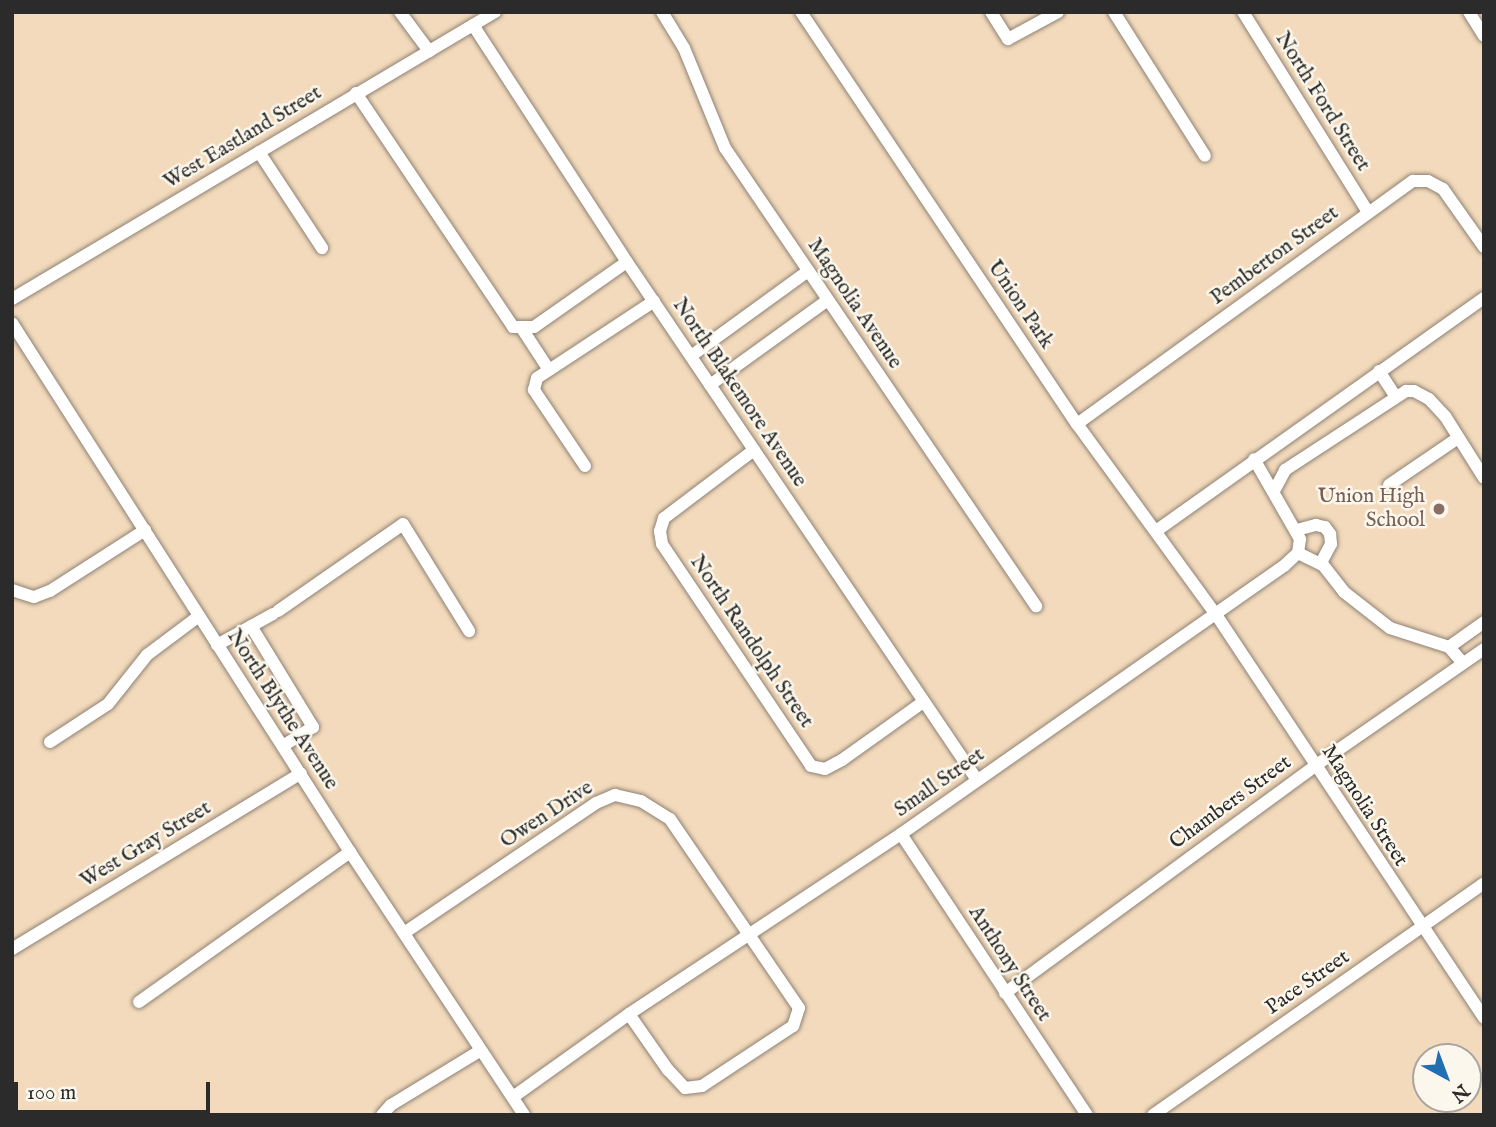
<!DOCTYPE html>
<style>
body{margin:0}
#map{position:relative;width:1496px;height:1127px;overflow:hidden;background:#f3dabc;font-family:"IM FELL English",serif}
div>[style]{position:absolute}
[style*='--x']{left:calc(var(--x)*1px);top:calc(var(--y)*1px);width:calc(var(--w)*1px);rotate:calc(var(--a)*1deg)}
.roads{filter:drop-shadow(0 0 2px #8f8274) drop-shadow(0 0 2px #8f8274)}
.minor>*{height:12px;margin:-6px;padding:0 6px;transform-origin:6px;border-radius:6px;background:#fff}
.dots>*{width:19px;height:19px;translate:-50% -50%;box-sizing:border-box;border:4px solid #fbf7ec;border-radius:50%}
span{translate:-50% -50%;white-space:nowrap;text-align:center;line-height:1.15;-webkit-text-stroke:5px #fbf7ec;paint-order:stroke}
.street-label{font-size:21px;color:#2b2b2b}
.education-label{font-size:21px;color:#785e54}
.right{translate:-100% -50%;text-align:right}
.frame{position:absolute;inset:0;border:14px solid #2b2b2b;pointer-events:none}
.north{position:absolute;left:1412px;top:1043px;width:70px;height:70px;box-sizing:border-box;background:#fbf7ec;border:2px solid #a8a59f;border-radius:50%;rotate:139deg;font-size:19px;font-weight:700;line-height:28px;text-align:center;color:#2b2b2b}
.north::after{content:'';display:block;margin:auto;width:24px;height:32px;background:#1f6fb2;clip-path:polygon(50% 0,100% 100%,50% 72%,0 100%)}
.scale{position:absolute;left:14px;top:1082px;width:196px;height:32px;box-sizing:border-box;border:4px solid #2b2b2b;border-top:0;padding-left:9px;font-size:21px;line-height:24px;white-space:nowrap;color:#2b2b2b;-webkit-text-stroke:5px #fbf7ec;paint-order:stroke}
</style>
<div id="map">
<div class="roads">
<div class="minor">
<div style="--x:400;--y:12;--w:49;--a:53.4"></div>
<div style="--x:662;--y:12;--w:42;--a:58.6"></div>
<div style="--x:684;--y:48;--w:108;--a:67.7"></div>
<div style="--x:725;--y:148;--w:554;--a:55.82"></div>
<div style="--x:801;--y:12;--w:496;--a:56.2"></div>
<div style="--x:1077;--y:424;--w:234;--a:53.9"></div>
<div style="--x:1215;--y:613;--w:486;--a:56.4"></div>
<div style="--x:991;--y:12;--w:32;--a:58"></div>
<div style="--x:1008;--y:39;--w:57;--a:-28.4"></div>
<div style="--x:1114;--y:12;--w:170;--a:57.7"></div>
<div style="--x:1243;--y:12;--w:236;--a:58"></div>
<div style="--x:1469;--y:12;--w:28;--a:58"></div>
<div style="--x:473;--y:25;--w:283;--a:57"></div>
<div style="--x:627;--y:262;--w:625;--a:55.95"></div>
<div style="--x:356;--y:93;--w:282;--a:56.1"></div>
<div style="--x:513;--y:327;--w:21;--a:0"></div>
<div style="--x:534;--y:327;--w:113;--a:-35"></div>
<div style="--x:259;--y:152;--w:115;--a:56.7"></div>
<div style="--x:12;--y:299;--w:562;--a:-30.72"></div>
<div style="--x:12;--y:323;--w:628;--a:57.42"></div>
<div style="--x:350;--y:852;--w:315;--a:56.5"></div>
<div style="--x:521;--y:327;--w:51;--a:56.9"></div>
<div style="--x:691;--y:356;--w:145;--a:-36"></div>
<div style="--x:1379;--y:371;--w:31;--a:57"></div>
<div style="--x:710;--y:385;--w:145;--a:-35.8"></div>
<div style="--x:1077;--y:424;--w:415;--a:-35.9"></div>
<div style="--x:1413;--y:181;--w:15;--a:0"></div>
<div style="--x:1428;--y:181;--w:17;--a:28"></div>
<div style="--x:1443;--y:189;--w:71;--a:54.7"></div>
<div style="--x:754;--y:450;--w:113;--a:142.9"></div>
<div style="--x:664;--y:518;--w:14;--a:107"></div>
<div style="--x:660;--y:531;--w:13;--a:81"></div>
<div style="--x:662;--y:544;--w:267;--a:56.1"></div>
<div style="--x:811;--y:766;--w:14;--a:12"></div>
<div style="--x:825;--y:769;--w:19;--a:-28"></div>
<div style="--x:842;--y:760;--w:100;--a:-35.6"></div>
<div style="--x:585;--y:466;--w:92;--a:-123.9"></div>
<div style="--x:534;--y:390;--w:12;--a:-76"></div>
<div style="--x:537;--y:378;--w:140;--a:-33.3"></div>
<div style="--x:1389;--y:485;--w:83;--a:-34.3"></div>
<div style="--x:1274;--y:491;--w:24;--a:-62"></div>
<div style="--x:1285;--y:470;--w:145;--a:-33.1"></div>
<div style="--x:1406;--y:391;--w:8;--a:0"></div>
<div style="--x:1414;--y:391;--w:17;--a:28"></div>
<div style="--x:1429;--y:399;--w:23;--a:47"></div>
<div style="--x:1445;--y:416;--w:73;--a:57.8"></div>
<div style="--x:1297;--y:530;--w:20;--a:-15"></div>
<div style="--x:1316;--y:525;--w:9;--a:13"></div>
<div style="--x:1325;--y:527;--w:9;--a:54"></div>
<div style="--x:1330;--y:534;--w:10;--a:84"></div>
<div style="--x:1331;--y:544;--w:21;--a:118"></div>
<div style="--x:1156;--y:531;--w:402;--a:-35.4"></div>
<div style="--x:1298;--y:553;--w:28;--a:26"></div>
<div style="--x:1323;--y:565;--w:34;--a:52"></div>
<div style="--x:1344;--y:592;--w:58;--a:38"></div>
<div style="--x:1390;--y:628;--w:62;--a:17.9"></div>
<div style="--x:1449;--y:647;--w:21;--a:49"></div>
<div style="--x:12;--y:590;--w:23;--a:18"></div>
<div style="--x:34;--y:597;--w:17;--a:-21"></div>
<div style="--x:50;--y:591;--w:113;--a:-32.7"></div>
<div style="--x:278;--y:611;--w:152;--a:-34.8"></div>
<div style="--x:403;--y:524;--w:126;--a:58.3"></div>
<div style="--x:251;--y:626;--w:119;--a:58.5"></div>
<div style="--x:313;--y:727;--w:36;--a:148"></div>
<div style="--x:217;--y:645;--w:64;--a:-29"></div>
<div style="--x:1449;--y:647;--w:43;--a:-35.5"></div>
<div style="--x:50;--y:742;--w:69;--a:-33.2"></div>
<div style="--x:108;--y:704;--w:63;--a:-51.5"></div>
<div style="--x:147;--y:655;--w:65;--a:-36.9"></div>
<div style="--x:901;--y:834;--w:337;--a:56.5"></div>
<div style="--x:404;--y:933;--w:232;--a:-34.1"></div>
<div style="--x:596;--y:803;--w:21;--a:-23"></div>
<div style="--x:615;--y:795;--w:27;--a:13"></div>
<div style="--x:641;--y:801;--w:34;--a:32"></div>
<div style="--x:670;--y:819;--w:229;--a:55.7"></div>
<div style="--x:799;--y:1008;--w:19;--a:108"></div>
<div style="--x:793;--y:1026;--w:109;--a:146.6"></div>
<div style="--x:702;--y:1086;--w:17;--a:173"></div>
<div style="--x:685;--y:1088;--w:25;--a:-133"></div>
<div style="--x:668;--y:1070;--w:68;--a:-124.9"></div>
<div style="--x:12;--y:949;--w:338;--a:-31.3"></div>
<div style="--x:1005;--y:993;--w:384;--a:-36.2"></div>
<div style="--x:1315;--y:766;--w:206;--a:-34.7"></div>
<div style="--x:139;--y:1002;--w:259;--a:-35.4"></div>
<div style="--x:513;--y:1097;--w:143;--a:-35.6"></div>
<div style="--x:629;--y:1014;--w:326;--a:-33.5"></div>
<div style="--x:901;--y:834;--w:469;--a:-35"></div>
<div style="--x:1285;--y:565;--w:18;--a:-43"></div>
<div style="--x:1298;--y:553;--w:14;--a:-82"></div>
<div style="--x:1300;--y:539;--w:92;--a:-119.9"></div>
<div style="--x:382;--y:1115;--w:13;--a:-48"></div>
<div style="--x:391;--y:1105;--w:105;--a:-31.4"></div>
<div style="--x:1153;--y:1115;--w:404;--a:-35"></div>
</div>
</div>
<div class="dots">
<div style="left:1439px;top:509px;background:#8d6e63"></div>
</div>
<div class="street-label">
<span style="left:1322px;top:102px;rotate:58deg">North Ford Street</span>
<span style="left:243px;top:138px;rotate:-31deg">West Eastland Street</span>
<span style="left:1275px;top:256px;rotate:-36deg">Pemberton Street</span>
<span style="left:854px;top:304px;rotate:56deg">Magnolia Avenue</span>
<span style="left:1020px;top:305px;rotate:56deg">Union Park</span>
<span style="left:739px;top:393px;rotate:56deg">North Blakemore Avenue</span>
<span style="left:751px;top:642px;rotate:56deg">North Randolph Street</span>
<span style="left:282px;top:710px;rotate:57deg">North Blythe Avenue</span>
<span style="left:940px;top:783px;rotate:-35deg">Small Street</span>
<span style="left:1231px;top:803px;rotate:-36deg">Chambers Street</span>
<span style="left:1364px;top:806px;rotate:57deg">Magnolia Street</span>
<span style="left:547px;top:815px;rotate:-33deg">Owen Drive</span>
<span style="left:146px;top:845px;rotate:-31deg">West Gray Street</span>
<span style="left:1009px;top:964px;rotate:57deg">Anthony Street</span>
<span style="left:1308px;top:983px;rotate:-35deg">Pace Street</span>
</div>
<div class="education-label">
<span class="right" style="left:1425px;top:509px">Union High<br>School</span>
</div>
<div class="frame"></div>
<div class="north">N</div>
<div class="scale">100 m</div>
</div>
